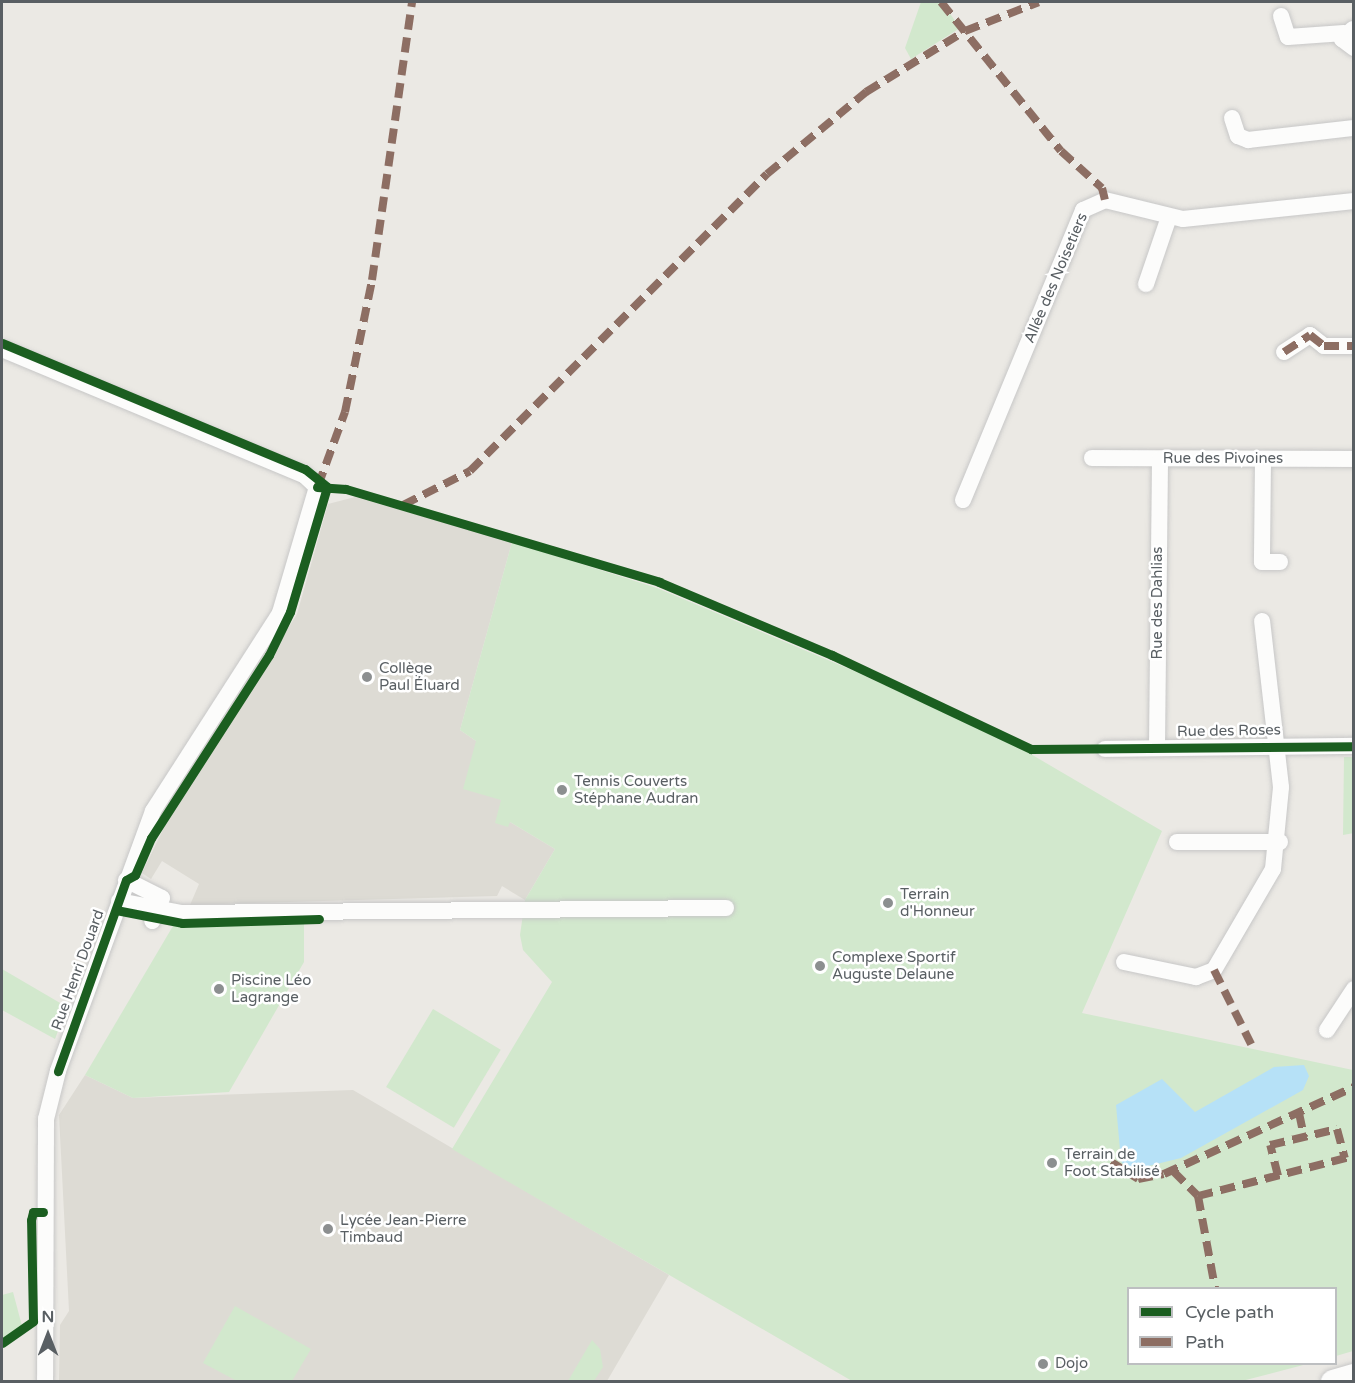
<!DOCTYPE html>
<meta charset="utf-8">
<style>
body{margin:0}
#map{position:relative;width:1355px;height:1383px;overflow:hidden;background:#ebe9e4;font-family:"Varela Round",sans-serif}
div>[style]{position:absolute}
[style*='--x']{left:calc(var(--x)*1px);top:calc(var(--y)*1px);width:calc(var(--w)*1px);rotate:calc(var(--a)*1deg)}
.education>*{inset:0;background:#dddbd4}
.green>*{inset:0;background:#d2e8cd;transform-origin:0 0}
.water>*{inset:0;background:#b6e1f7}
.roads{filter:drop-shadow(0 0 2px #c7c7c7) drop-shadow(0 0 2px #c7c7c7)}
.street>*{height:16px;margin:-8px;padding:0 8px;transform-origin:8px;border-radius:8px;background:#fcfcfb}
.secondary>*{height:24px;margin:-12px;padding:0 12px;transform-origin:12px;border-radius:12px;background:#fcfcfb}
.quiet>*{height:8px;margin-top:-4px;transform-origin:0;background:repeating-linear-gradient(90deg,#8d6e63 0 15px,transparent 0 23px)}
.cycleway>*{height:9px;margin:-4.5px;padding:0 4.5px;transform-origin:4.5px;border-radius:4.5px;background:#1b5e20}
.dots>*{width:16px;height:16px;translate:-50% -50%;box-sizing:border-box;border:3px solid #fff;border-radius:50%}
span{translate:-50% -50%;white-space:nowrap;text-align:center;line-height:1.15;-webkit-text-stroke:5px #fff;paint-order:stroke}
.street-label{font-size:15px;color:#595f63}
.poi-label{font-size:15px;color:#595f63}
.left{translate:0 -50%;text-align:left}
.frame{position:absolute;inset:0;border:3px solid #595f63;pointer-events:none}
.legend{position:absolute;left:1127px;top:1287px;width:210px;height:78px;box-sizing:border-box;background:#fff;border:2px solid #bdbfc1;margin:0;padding:8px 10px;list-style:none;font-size:18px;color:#595f63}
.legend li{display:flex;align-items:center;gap:12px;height:30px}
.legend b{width:30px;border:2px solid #bdbfc1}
.north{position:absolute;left:18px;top:1305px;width:60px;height:60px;-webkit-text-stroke:4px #fff;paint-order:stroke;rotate:0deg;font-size:16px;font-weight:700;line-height:24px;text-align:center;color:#595f63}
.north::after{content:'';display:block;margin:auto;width:21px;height:27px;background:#595f63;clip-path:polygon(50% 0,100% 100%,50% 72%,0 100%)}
</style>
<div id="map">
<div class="education">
<div style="clip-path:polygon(355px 497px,512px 542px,460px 730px,476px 741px,510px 822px,555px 849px,525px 900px,502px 886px,497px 896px,190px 905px,199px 884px,162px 861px,151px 879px,142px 873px,170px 815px,297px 614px,328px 504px)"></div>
<div style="clip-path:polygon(85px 1075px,133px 1098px,353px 1090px,669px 1275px,607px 1381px,59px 1382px,60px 1325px,69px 1311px,59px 1115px)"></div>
</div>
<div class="green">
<div style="clip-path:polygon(921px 2px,942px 2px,960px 28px,911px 59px,905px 48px)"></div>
<div style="clip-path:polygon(512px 542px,657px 588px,854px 671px,1017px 746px,1162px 831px,1082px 1013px,1353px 1070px,1353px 1351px,1336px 1356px,1336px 1288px,1128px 1288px,1128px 1364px,1307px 1364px,1238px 1382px,852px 1381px,452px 1149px,552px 982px,523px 950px,520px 935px,525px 900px,555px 849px,510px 822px,508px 827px,495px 823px,501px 800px,463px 789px,476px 741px,460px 730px)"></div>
<div style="clip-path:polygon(1344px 757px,1353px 757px,1354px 833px,1343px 835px)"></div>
<div style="clip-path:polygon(304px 922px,304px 962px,229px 1092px,133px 1098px,85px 1075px,173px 926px)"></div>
<div style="clip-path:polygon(2px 969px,67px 1007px,55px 1039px,2px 1010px)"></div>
<div style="left:433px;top:1009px;width:79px;height:91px;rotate:31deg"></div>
<div style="clip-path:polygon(13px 1292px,22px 1326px,2px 1340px,2px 1295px)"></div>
<div style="clip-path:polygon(235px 1306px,311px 1349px,292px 1381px,237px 1381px,203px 1363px)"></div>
<div style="clip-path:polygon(592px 1340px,600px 1349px,603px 1367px,594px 1381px,568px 1381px)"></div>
</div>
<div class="water">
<div style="clip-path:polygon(1304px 1065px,1309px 1076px,1303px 1090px,1181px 1158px,1128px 1171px,1121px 1161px,1116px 1105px,1162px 1079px,1195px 1112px,1274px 1067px)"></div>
</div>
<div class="roads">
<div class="street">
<div style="--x:1281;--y:16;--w:22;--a:72"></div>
<div style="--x:1288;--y:37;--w:56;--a:-4.1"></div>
<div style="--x:1353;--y:29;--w:15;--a:138"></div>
<div style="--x:1342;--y:39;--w:15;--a:37"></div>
<div style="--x:1232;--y:118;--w:19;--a:72"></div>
<div style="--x:1238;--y:136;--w:11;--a:22"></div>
<div style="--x:1248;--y:140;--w:107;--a:-6.5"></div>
<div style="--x:1146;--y:284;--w:71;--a:-71.1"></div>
<div style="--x:2;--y:349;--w:329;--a:22.7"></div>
<div style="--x:305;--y:476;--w:16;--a:43"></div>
<div style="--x:317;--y:487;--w:131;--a:106.4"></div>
<div style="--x:280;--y:613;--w:235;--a:122.7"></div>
<div style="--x:153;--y:811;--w:277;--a:110.1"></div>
<div style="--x:58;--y:1071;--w:49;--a:104"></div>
<div style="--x:46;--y:1119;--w:263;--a:90.2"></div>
<div style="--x:1284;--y:352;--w:31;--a:-33"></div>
<div style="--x:1310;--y:335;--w:18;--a:38"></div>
<div style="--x:1324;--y:346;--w:30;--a:0"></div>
<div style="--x:1092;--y:458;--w:262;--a:0.2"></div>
<div style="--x:1263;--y:460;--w:102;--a:90.6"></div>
<div style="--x:1262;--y:562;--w:18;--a:0"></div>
<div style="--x:963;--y:500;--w:314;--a:-67.5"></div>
<div style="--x:1083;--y:210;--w:24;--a:-24"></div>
<div style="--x:1105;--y:200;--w:80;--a:13.7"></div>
<div style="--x:1183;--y:219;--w:172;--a:-6"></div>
<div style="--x:1157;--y:747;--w:288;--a:-89.4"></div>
<div style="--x:1105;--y:749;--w:249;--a:-0.7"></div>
<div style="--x:1177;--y:842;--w:103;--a:0"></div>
<div style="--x:126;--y:880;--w:40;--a:26.6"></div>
<div style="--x:162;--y:898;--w:25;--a:113"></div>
<div style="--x:119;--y:901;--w:64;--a:10.8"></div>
<div style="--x:182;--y:913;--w:544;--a:-0.53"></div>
<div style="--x:1124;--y:962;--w:74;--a:11.8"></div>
<div style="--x:1196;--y:977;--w:19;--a:-21"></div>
<div style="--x:1214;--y:970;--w:117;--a:-59.7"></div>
<div style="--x:1273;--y:869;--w:82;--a:-84.4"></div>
<div style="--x:1281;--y:787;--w:167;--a:-96.5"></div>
<div style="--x:1327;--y:1030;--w:49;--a:-56.6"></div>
</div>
<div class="secondary">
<div style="--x:1333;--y:1382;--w:22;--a:-16"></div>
</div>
</div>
<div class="quiet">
<div style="--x:941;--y:2;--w:191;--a:51.2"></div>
<div style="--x:1061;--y:151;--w:55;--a:42.1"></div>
<div style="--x:1102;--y:188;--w:12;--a:76"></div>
<div style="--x:1284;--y:352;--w:31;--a:-33"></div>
<div style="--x:1310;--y:335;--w:18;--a:38"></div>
<div style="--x:1324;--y:346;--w:30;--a:0"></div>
<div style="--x:318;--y:486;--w:79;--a:-70"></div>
<div style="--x:345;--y:412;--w:135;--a:-78.4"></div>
<div style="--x:372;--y:280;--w:281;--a:-81.8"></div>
<div style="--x:403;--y:505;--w:75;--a:-26.9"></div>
<div style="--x:470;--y:471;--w:420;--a:-45"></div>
<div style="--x:767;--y:174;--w:129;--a:-39.6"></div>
<div style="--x:866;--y:92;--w:116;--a:-31.6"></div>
<div style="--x:965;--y:31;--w:79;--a:-21.4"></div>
<div style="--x:1214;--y:970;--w:83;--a:63.4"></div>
<div style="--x:1299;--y:1113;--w:25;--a:78"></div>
<div style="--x:1111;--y:1162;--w:32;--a:32"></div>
<div style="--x:1138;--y:1179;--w:26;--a:-11"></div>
<div style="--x:1164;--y:1174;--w:209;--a:-24.6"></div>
<div style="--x:1173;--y:1171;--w:35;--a:45"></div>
<div style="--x:1198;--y:1196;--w:94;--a:79.5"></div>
<div style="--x:1278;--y:1176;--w:32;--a:-104"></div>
<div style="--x:1270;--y:1145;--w:69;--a:-13.4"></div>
<div style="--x:1337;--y:1129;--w:30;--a:75"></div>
<div style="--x:1198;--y:1196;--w:161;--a:-14.4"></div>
</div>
<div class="cycleway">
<div style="--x:2;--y:343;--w:328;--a:22.6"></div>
<div style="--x:305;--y:469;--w:28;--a:39"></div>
<div style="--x:327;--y:487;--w:130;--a:106.5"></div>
<div style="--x:290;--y:612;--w:48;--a:116"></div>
<div style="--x:269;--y:655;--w:218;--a:122.8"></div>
<div style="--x:151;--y:838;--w:40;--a:113.4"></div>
<div style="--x:135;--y:875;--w:10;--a:151"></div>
<div style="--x:126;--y:880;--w:203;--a:109.6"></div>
<div style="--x:317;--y:487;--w:29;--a:4"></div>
<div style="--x:346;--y:489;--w:327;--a:16.5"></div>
<div style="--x:659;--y:582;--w:188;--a:22.9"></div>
<div style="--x:832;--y:655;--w:220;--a:25.3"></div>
<div style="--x:1031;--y:749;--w:323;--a:-0.5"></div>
<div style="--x:116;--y:910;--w:67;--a:11.1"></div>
<div style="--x:182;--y:923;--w:137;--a:-1.7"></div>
<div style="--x:2;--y:1343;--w:38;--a:-35"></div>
<div style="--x:33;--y:1321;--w:101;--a:-91.1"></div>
<div style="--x:31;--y:1220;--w:8;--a:-76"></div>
<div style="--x:33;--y:1212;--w:10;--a:0"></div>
</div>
<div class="dots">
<div style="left:367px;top:677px;background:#8c8f90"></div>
<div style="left:562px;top:790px;background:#8c8f90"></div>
<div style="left:888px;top:903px;background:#8c8f90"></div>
<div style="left:820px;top:966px;background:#8c8f90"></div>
<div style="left:219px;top:989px;background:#8c8f90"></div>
<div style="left:1052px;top:1163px;background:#8c8f90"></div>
<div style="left:328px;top:1229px;background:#8c8f90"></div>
<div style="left:1043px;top:1364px;background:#8c8f90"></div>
</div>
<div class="street-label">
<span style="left:1056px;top:278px;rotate:-67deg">Allée des Noisetiers</span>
<span style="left:1223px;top:459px">Rue des Pivoines</span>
<span style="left:1158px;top:603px;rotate:-90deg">Rue des Dahlias</span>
<span style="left:1229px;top:731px;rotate:-1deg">Rue des Roses</span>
<span style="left:78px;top:970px;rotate:-70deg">Rue Henri Douard</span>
</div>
<div class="poi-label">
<span class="left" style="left:379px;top:677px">Collège<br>Paul Éluard</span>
<span class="left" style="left:574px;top:790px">Tennis Couverts<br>Stéphane Audran</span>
<span class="left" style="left:900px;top:903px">Terrain<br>d'Honneur</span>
<span class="left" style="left:832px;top:966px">Complexe Sportif<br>Auguste Delaune</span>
<span class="left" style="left:231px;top:989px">Piscine Léo<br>Lagrange</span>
<span class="left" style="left:1064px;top:1163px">Terrain de<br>Foot Stabilisé</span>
<span class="left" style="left:340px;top:1229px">Lycée Jean-Pierre<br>Timbaud</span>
<span class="left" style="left:1055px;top:1364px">Dojo</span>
</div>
<div class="frame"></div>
<ul class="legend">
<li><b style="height:8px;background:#1b5e20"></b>Cycle path</li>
<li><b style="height:8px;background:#8d6e63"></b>Path</li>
</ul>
<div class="north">N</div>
</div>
